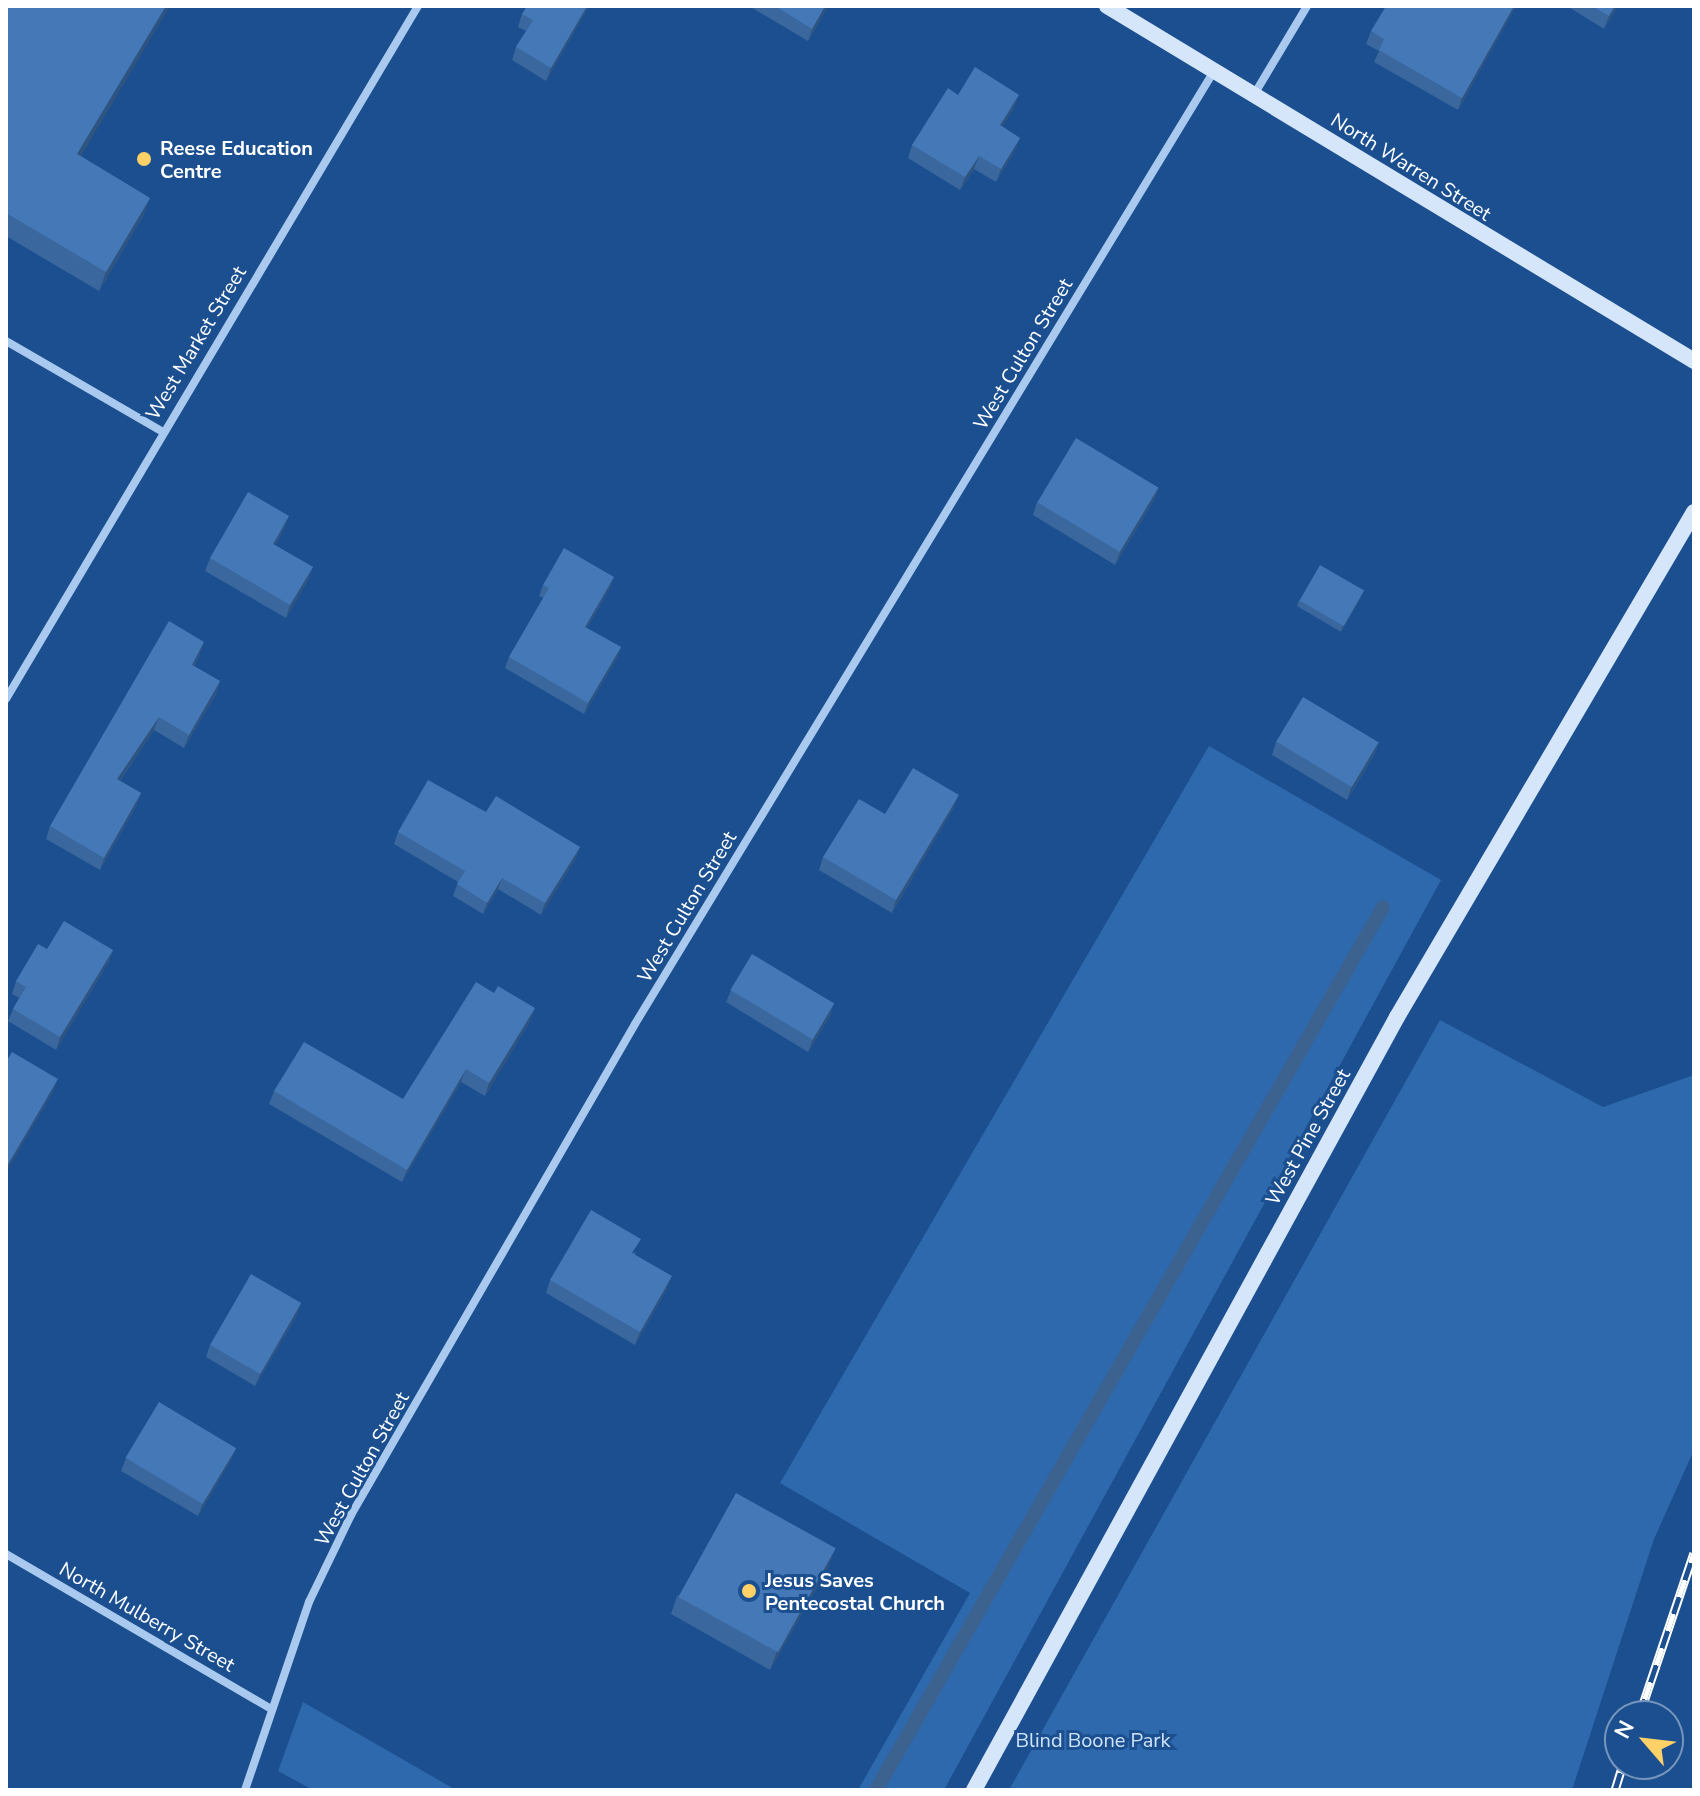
<!DOCTYPE html>
<style>
body{margin:0}
#map{position:relative;width:1700px;height:1796px;overflow:hidden;background:#1b4f8f;font-family:"Nunito Sans",sans-serif}
div>[style]{position:absolute}
[style*='--x']{left:calc(var(--x)*1px);top:calc(var(--y)*1px);width:calc(var(--w)*1px);rotate:calc(var(--a)*1deg)}
.green>*{inset:0;background:#2e69ad}
.stream>*{height:14px;margin:-7px;padding:0 7px;transform-origin:7px;border-radius:7px;background:#3c6290}
.street>*{height:8px;margin:-4px;padding:0 4px;transform-origin:4px;border-radius:4px;background:#a9c9ee}
.secondary>*{height:16px;margin:-8px;padding:0 8px;transform-origin:8px;border-radius:8px;background:#d6e6fa}
.rail>*{height:9px;margin-top:-4.5px;transform-origin:0;background:repeating-linear-gradient(90deg,#1b4f8f 0 18px,#fff 0 36px);box-sizing:border-box;border-block:2px solid #fff}
.wall>*{inset:0;background:#3a679d}
.shaded-wall>*{inset:0;background:#305480}
.building>*{inset:0;background:#4478b7;transform-origin:0 0}
.dots>*{width:22px;height:22px;translate:-50% -50%;box-sizing:border-box;border:4px solid #1b4f8f;border-radius:50%}
span{translate:-50% -50%;white-space:nowrap;text-align:center;line-height:1.15;-webkit-text-stroke:6px #1b4f8f;paint-order:stroke}
.poi-label{font-size:20px;color:#fff;font-weight:700}
.left{translate:0 -50%;text-align:left}
.street-label{font-size:20px;color:#fff}
.park-label{font-size:20px;color:#cfe3fa}
.frame{position:absolute;inset:0;border:8px solid #fff;pointer-events:none}
.north{position:absolute;left:1604px;top:1700px;width:80px;height:80px;box-sizing:border-box;background:#1b4f8f;border:2px solid #7695bc;border-radius:50%;rotate:298deg;font-size:22px;font-weight:700;line-height:32px;text-align:center;color:#fff}
.north::after{content:'';display:block;margin:auto;width:28px;height:36px;background:#ffd166;clip-path:polygon(50% 0,100% 100%,50% 72%,0 100%)}
</style>
<div id="map">
<div class="green">
<div style="clip-path:polygon(1209px 746px,1441px 880px,944px 1790px,858px 1790px,970px 1593px,780px 1483px)"></div>
<div style="clip-path:polygon(1440px 1020px,1603px 1107px,1694px 1075px,1694px 1450px,1654px 1539px,1572px 1790px,1009px 1790px)"></div>
<div style="clip-path:polygon(303px 1702px,456px 1790px,313px 1790px,278px 1771px)"></div>
</div>
<div class="stream">
<div style="--x:876;--y:1790;--w:1018;--a:-60.14"></div>
</div>
<div class="street">
<div style="--x:1255;--y:93;--w:101;--a:-59.1"></div>
<div style="--x:6;--y:341;--w:179;--a:30.1"></div>
<div style="--x:6;--y:699;--w:806;--a:-59.27"></div>
<div style="--x:6;--y:1554;--w:307;--a:30.3"></div>
<div style="--x:245;--y:1790;--w:199;--a:-71.2"></div>
<div style="--x:309;--y:1602;--w:97;--a:-64.2"></div>
<div style="--x:351;--y:1515;--w:567;--a:-59.95"></div>
<div style="--x:635;--y:1024;--w:1115;--a:-58.72"></div>
</div>
<div class="secondary">
<div style="--x:1107;--y:6;--w:686;--a:31.16"></div>
<div style="--x:974;--y:1790;--w:881;--a:-61.31"></div>
<div style="--x:1397;--y:1017;--w:586;--a:-59.54"></div>
</div>
<div class="rail">
<div style="--x:1639;--y:1716;--w:172;--a:-71.4"></div>
<div style="--x:1615;--y:1790;--w:27;--a:-73"></div>
</div>
<div class="wall">
<div style="clip-path:polygon(6px 6px,81px 156px,150px 198px,143px 216px,99px 291px,6px 236px)"></div>
<div style="clip-path:polygon(589px 6px,546px 81px,512px 60px,516px 47px,526px 31px,518px 27px,522px 14px)"></div>
<div style="clip-path:polygon(749px 6px,828px 6px,808px 41px)"></div>
<div style="clip-path:polygon(1516px 6px,1458px 110px,1374px 62px,1379px 51px,1366px 44px,1371px 31px)"></div>
<div style="clip-path:polygon(1567px 6px,1618px 6px,1604px 29px)"></div>
<div style="clip-path:polygon(958px 95px,1014px 108px,1002px 126px,1020px 138px,1015px 150px,996px 182px,974px 169px,960px 190px,908px 158px,912px 145px)"></div>
<div style="clip-path:polygon(1159px 487px,1154px 500px,1115px 565px,1033px 515px,1037px 502px)"></div>
<div style="clip-path:polygon(284px 529px,275px 545px,313px 567px,308px 580px,286px 618px,205px 571px,210px 558px)"></div>
<div style="clip-path:polygon(543px 585px,610px 588px,587px 628px,621px 647px,617px 658px,584px 714px,505px 668px,509px 657px,543px 598px,539px 596px)"></div>
<div style="clip-path:polygon(1361px 597px,1341px 632px,1297px 606px,1299px 600px)"></div>
<div style="clip-path:polygon(200px 655px,194px 666px,220px 681px,216px 694px,184px 748px,154px 730px,120px 781px,141px 793px,136px 806px,100px 870px,46px 839px,50px 826px)"></div>
<div style="clip-path:polygon(1276px 742px,1379px 742px,1374px 755px,1347px 800px,1272px 755px)"></div>
<div style="clip-path:polygon(954px 807px,892px 913px,819px 870px,823px 857px,885px 814px)"></div>
<div style="clip-path:polygon(486px 812px,580px 847px,576px 858px,541px 915px,498px 889px,483px 914px,453px 896px,458px 882px,394px 844px,398px 832px)"></div>
<div style="clip-path:polygon(47px 949px,113px 950px,108px 963px,56px 1050px,8px 1021px,13px 1009px,19px 998px,12px 994px,16px 981px)"></div>
<div style="clip-path:polygon(731px 990px,834px 1003px,830px 1016px,808px 1052px,726px 1002px)"></div>
<div style="clip-path:polygon(535px 1008px,530px 1021px,485px 1096px,461px 1082px,402px 1182px,269px 1104px,274px 1091px,403px 1099px)"></div>
<div style="clip-path:polygon(636px 1252px,635px 1255px,667px 1289px,635px 1345px,546px 1293px,550px 1280px)"></div>
<div style="clip-path:polygon(297px 1315px,255px 1386px,206px 1357px,210px 1345px)"></div>
<div style="clip-path:polygon(236px 1448px,231px 1460px,198px 1516px,121px 1471px,126px 1458px)"></div>
<div style="clip-path:polygon(828px 1568px,770px 1670px,671px 1614px,677px 1596px)"></div>
</div>
<div class="shaded-wall">
<div style="clip-path:polygon(166px 6px,170px 6px,71px 173px,77px 154px)"></div>
<div style="clip-path:polygon(587px 6px,589px 6px,546px 81px,551px 68px)"></div>
<div style="clip-path:polygon(825px 6px,828px 6px,808px 41px,812px 29px)"></div>
<div style="clip-path:polygon(1514px 6px,1516px 6px,1458px 110px,1462px 98px)"></div>
<div style="clip-path:polygon(1615px 6px,1618px 6px,1604px 29px,1609px 16px)"></div>
<div style="clip-path:polygon(1019px 95px,1014px 108px,995px 138px,1000px 125px)"></div>
<div style="clip-path:polygon(1020px 138px,1015px 150px,996px 182px,1001px 169px)"></div>
<div style="clip-path:polygon(979px 156px,974px 169px,960px 190px,965px 177px)"></div>
<div style="clip-path:polygon(150px 198px,143px 216px,99px 291px,106px 272px)"></div>
<div style="clip-path:polygon(1159px 487px,1154px 500px,1115px 565px,1120px 552px)"></div>
<div style="clip-path:polygon(289px 516px,284px 529px,268px 557px,273px 544px)"></div>
<div style="clip-path:polygon(313px 567px,308px 580px,286px 618px,290px 605px)"></div>
<div style="clip-path:polygon(614px 577px,610px 588px,581px 638px,585px 627px)"></div>
<div style="clip-path:polygon(1364px 590px,1361px 597px,1341px 632px,1343px 625px)"></div>
<div style="clip-path:polygon(204px 642px,200px 655px,187px 677px,192px 665px)"></div>
<div style="clip-path:polygon(621px 647px,617px 658px,584px 714px,588px 703px)"></div>
<div style="clip-path:polygon(220px 681px,216px 694px,184px 748px,189px 735px)"></div>
<div style="clip-path:polygon(159px 717px,154px 730px,112px 792px,117px 779px)"></div>
<div style="clip-path:polygon(1379px 742px,1374px 755px,1347px 800px,1351px 788px)"></div>
<div style="clip-path:polygon(141px 793px,136px 806px,100px 870px,104px 858px)"></div>
<div style="clip-path:polygon(959px 795px,954px 807px,892px 913px,896px 900px)"></div>
<div style="clip-path:polygon(580px 847px,576px 858px,541px 915px,545px 903px)"></div>
<div style="clip-path:polygon(502px 878px,498px 889px,483px 914px,487px 903px)"></div>
<div style="clip-path:polygon(113px 950px,108px 963px,56px 1050px,60px 1037px)"></div>
<div style="clip-path:polygon(834px 1003px,830px 1016px,808px 1052px,813px 1039px)"></div>
<div style="clip-path:polygon(535px 1008px,530px 1021px,485px 1096px,489px 1083px)"></div>
<div style="clip-path:polygon(466px 1069px,461px 1082px,402px 1182px,407px 1170px)"></div>
<div style="clip-path:polygon(58px 1079px,53px 1092px,6px 1173px,6px 1168px)"></div>
<div style="clip-path:polygon(672px 1276px,667px 1289px,635px 1345px,640px 1332px)"></div>
<div style="clip-path:polygon(301px 1303px,297px 1315px,255px 1386px,260px 1374px)"></div>
<div style="clip-path:polygon(236px 1448px,231px 1460px,198px 1516px,203px 1503px)"></div>
<div style="clip-path:polygon(835px 1549px,828px 1568px,770px 1670px,777px 1651px)"></div>
</div>
<div class="building">
<div style="clip-path:polygon(6px 6px,166px 6px,77px 154px,150px 198px,106px 272px,6px 213px)"></div>
<div style="clip-path:polygon(527px 6px,587px 6px,551px 68px,516px 47px,533px 20px,522px 14px)"></div>
<div style="clip-path:polygon(775px 6px,825px 6px,812px 29px)"></div>
<div style="clip-path:polygon(1386px 6px,1514px 6px,1462px 98px,1379px 50px,1384px 39px,1371px 31px)"></div>
<div style="clip-path:polygon(1592px 6px,1615px 6px,1609px 16px)"></div>
<div style="clip-path:polygon(975px 67px,1019px 95px,1000px 125px,1020px 138px,1001px 169px,979px 156px,965px 177px,912px 145px,948px 88px,958px 95px)"></div>
<div style="left:1076px;top:438px;width:96px;height:75px;rotate:31deg"></div>
<div style="clip-path:polygon(248px 492px,289px 516px,273px 544px,313px 567px,290px 605px,210px 558px)"></div>
<div style="clip-path:polygon(564px 548px,614px 577px,585px 627px,621px 647px,588px 703px,509px 657px,549px 588px,543px 585px)"></div>
<div style="left:1320px;top:565px;width:51px;height:41px;rotate:30deg"></div>
<div style="clip-path:polygon(169px 621px,204px 642px,192px 665px,220px 681px,189px 735px,159px 717px,117px 779px,141px 793px,104px 858px,50px 826px)"></div>
<div style="left:1303px;top:697px;width:88px;height:52px;rotate:31deg"></div>
<div style="clip-path:polygon(913px 768px,959px 795px,896px 900px,823px 857px,859px 799px,885px 814px)"></div>
<div style="clip-path:polygon(428px 780px,486px 812px,496px 796px,580px 847px,545px 903px,502px 878px,487px 903px,457px 884px,465px 871px,398px 832px)"></div>
<div style="clip-path:polygon(64px 921px,113px 950px,60px 1037px,13px 1009px,26px 987px,16px 981px,38px 944px,47px 949px)"></div>
<div style="left:752px;top:954px;width:96px;height:42px;rotate:31deg"></div>
<div style="clip-path:polygon(476px 982px,494px 993px,498px 986px,535px 1008px,489px 1083px,466px 1069px,407px 1170px,274px 1091px,304px 1042px,403px 1099px)"></div>
<div style="clip-path:polygon(12px 1052px,58px 1079px,6px 1168px,6px 1062px)"></div>
<div style="clip-path:polygon(591px 1210px,641px 1239px,632px 1253px,672px 1276px,640px 1332px,550px 1280px)"></div>
<div style="left:251px;top:1274px;width:58px;height:82px;rotate:30deg"></div>
<div style="left:159px;top:1402px;width:90px;height:65px;rotate:31deg"></div>
<div style="left:736px;top:1493px;width:114px;height:119px;rotate:29deg"></div>
</div>
<div class="dots">
<div style="left:144px;top:159px;background:#ffd166"></div>
<div style="left:749px;top:1591px;background:#ffd166"></div>
</div>
<div class="poi-label">
<span class="left" style="left:160px;top:160px">Reese Education<br>Centre</span>
<span class="left" style="left:765px;top:1592px">Jesus Saves<br>Pentecostal Church</span>
</div>
<div class="street-label">
<span style="left:1411px;top:167px;rotate:32deg">North Warren Street</span>
<span style="left:196px;top:343px;rotate:-59deg">West Market Street</span>
<span style="left:1023px;top:354px;rotate:-59deg">West Culton Street</span>
<span style="left:687px;top:907px;rotate:-59deg">West Culton Street</span>
<span style="left:1308px;top:1137px;rotate:-61deg">West Pine Street</span>
<span style="left:362px;top:1469px;rotate:-61deg">West Culton Street</span>
<span style="left:147px;top:1617px;rotate:30deg">North Mulberry Street</span>
</div>
<div class="park-label">
<span style="left:1093px;top:1740px">Blind Boone Park</span>
</div>
<div class="frame"></div>
<div class="north">N</div>
</div>
